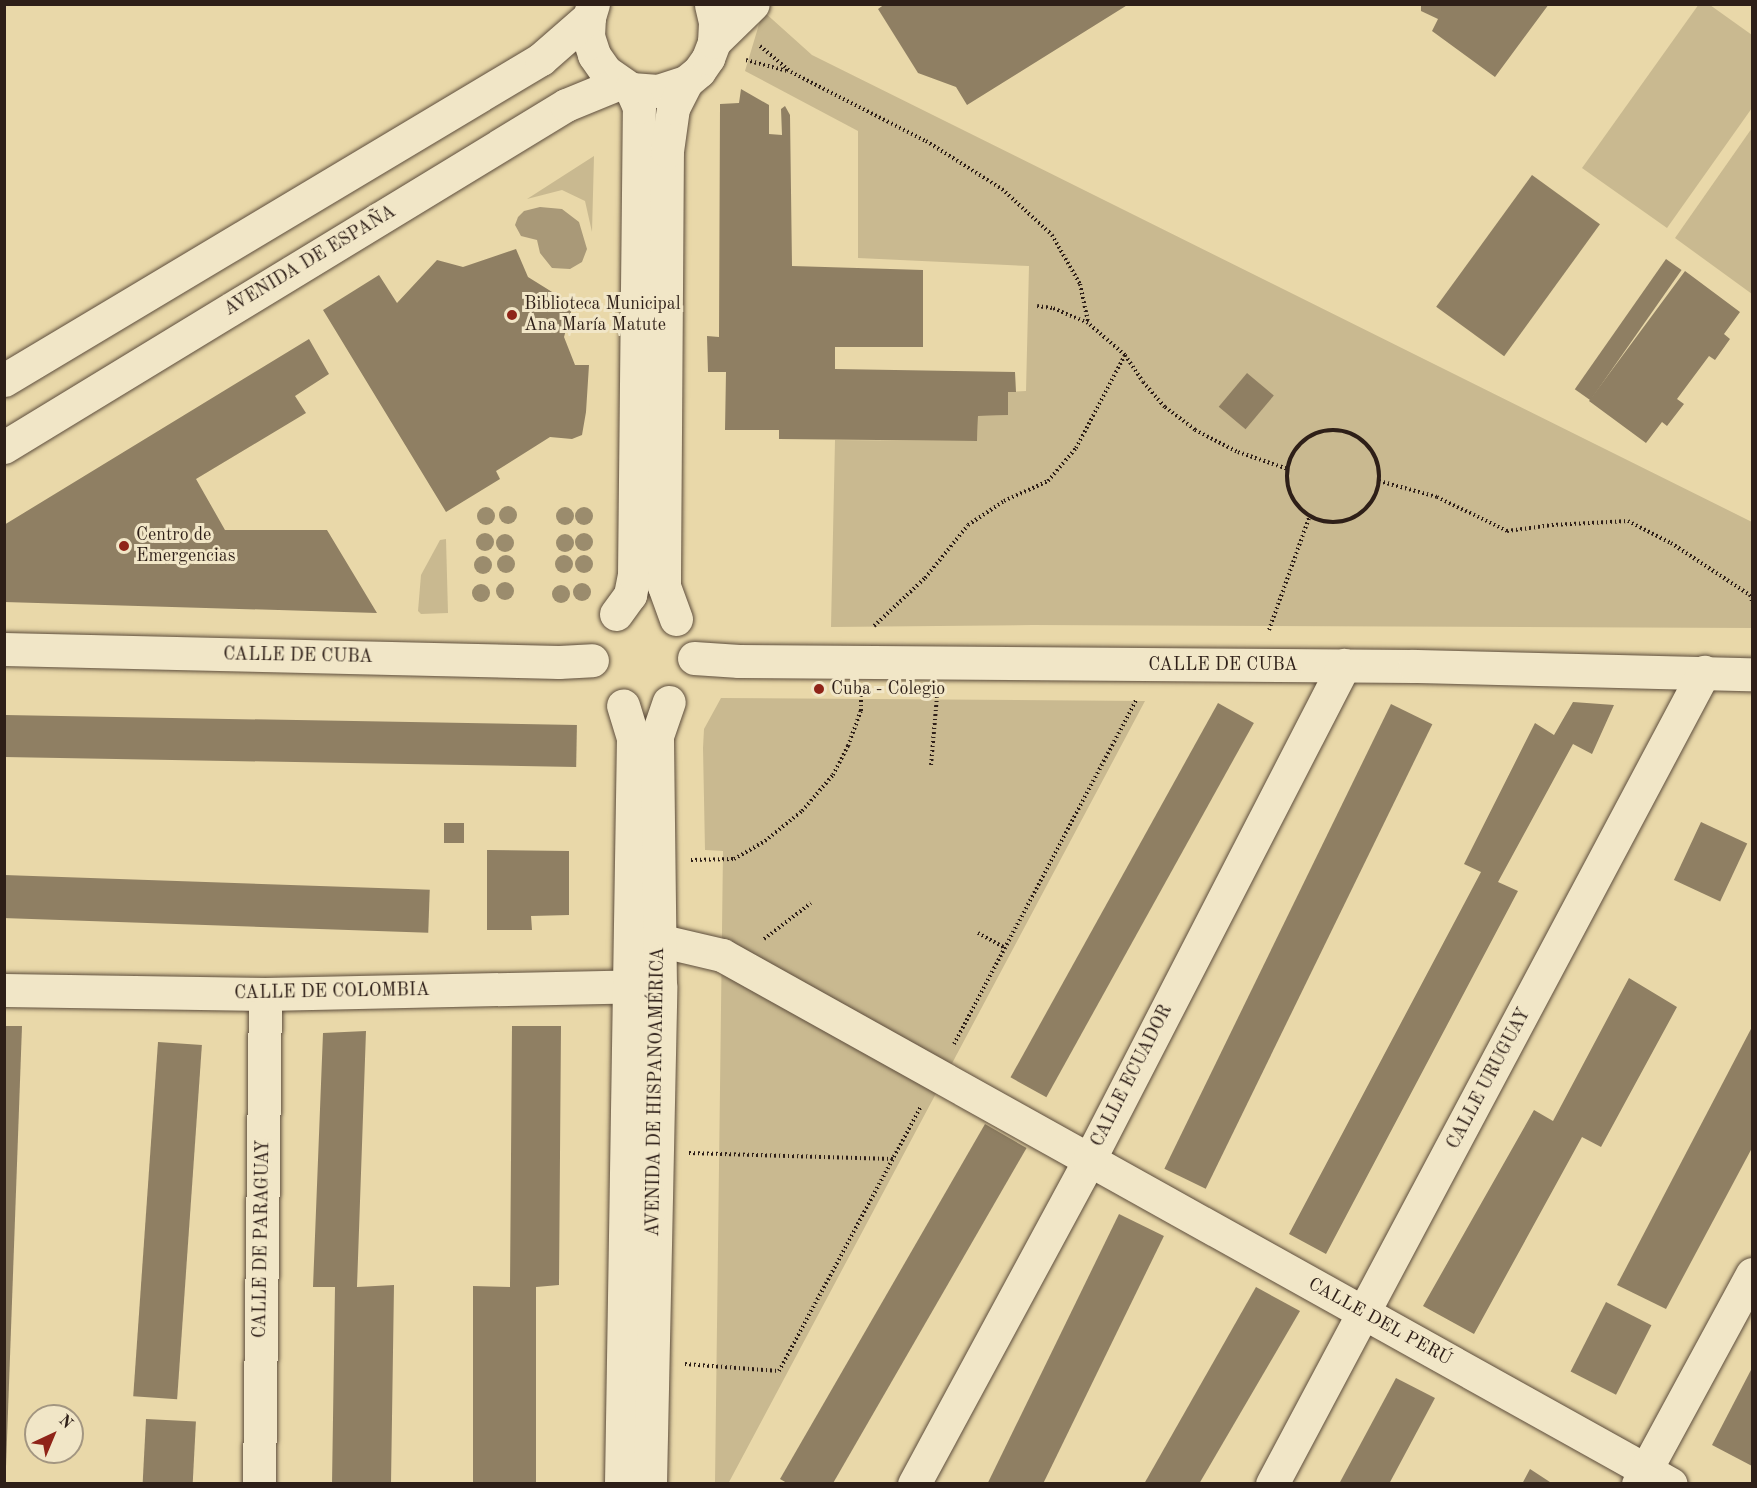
<!DOCTYPE html>
<meta charset="utf-8">
<style>
body{margin:0}
#map{position:relative;width:1757px;height:1488px;overflow:hidden;background:#e9d8a9;font-family:"Old Standard TT",serif}
div>[style]{position:absolute}
[style*='--x']{left:calc(var(--x)*1px);top:calc(var(--y)*1px);width:calc(var(--w)*1px);rotate:calc(var(--a)*1deg)}
.green>*{inset:0;background:#c9b990}
.water>*{inset:0;background:#a99978}
.building>*{inset:0;background:#8f7f63;transform-origin:0 0}
.path>*{height:4px;margin-top:-2px;transform-origin:0;background:repeating-linear-gradient(90deg,#2e1f18 0 1.5px,transparent 0 4.5px)}
.path>.ring{margin:-2px;padding:0;box-sizing:content-box;background:none;border:4px solid #2e1f18;border-radius:50%}
.roads{filter:drop-shadow(0 0 2px #5d4d3c) drop-shadow(0 0 2px #5d4d3c)}
.minor>*{height:33px;margin:-16.5px;padding:0 16.5px;transform-origin:16.5px;border-radius:16.5px;background:#f1e6c7}
.trees>*{width:18px;height:18px;margin:-9px;border-radius:50%;background:#9b8c6d}
.dots>*{width:16px;height:16px;translate:-50% -50%;box-sizing:border-box;border:3px solid #f1e6c7;border-radius:50%}
span{translate:-50% -50%;white-space:nowrap;text-align:center;line-height:1.15;-webkit-text-stroke:6px #f1e6c7;paint-order:stroke}
.street-label{font-size:18px;color:#2e1f18}
.poi-label{font-size:18px;color:#2e1f18}
.left{translate:0 -50%;text-align:left}
.frame{position:absolute;inset:0;border:6px solid #2e1f18;pointer-events:none}
.north{position:absolute;left:24px;top:1404px;width:60px;height:60px;box-sizing:border-box;background:#f1e6c7;border:2px solid #a39681;border-radius:50%;rotate:44deg;font-size:16px;font-weight:700;line-height:24px;text-align:center;color:#2e1f18}
.north::after{content:'';display:block;margin:auto;width:21px;height:27px;background:#8f2418;clip-path:polygon(50% 0,100% 100%,50% 72%,0 100%)}
</style>
<div id="map">
<div class="green">
<div style="clip-path:polygon(1699px 4px,1710px 5px,1752px 35px,1752px 108px,1667px 228px,1582px 168px)"></div>
<div style="clip-path:polygon(763px 11px,812px 55px,1752px 522px,1752px 628px,1032px 625px,831px 627px,835px 440px,977px 441px,978px 416px,1008px 415px,1008px 392px,1026px 391px,1029px 266px,858px 258px,858px 131px,745px 71px)"></div>
<div style="clip-path:polygon(1752px 128px,1752px 294px,1675px 238px)"></div>
<div style="clip-path:polygon(594px 156px,592px 232px,585px 201px,562px 190px,527px 199px)"></div>
<div style="clip-path:polygon(446px 539px,448px 613px,421px 614px,418px 611px,421px 575px,440px 540px)"></div>
<div style="clip-path:polygon(721px 698px,1145px 701px,728px 1484px,715px 1483px,723px 851px,705px 850px,703px 748px,704px 729px)"></div>
</div>
<div class="water">
<div style="clip-path:polygon(540px 207px,562px 209px,579px 222px,587px 249px,582px 262px,570px 269px,552px 268px,540px 253px,537px 240px,521px 236px,515px 225px,518px 217px,524px 211px)"></div>
</div>
<div class="building">
<div style="clip-path:polygon(885px 4px,1129px 4px,967px 105px,956px 87px,918px 73px,878px 9px)"></div>
<div style="clip-path:polygon(1421px 4px,1549px 4px,1495px 77px,1432px 31px,1438px 19px,1421px 11px)"></div>
<div style="clip-path:polygon(741px 89px,769px 105px,769px 134px,782px 135px,781px 109px,785px 106px,790px 115px,792px 266px,923px 270px,923px 347px,835px 347px,835px 369px,1015px 372px,1016px 392px,1008px 392px,1008px 415px,978px 416px,977px 441px,779px 439px,779px 430px,725px 430px,726px 372px,708px 372px,707px 336px,719px 337px,720px 104px,739px 103px)"></div>
<div style="left:1532px;top:175px;width:84px;height:163px;rotate:36deg"></div>
<div style="clip-path:polygon(516px 249px,528px 277px,573px 305px,564px 337px,575px 365px,589px 365px,586px 412px,582px 435px,572px 439px,550px 437px,496px 471px,500px 479px,446px 512px,323px 310px,379px 275px,397px 303px,437px 260px,463px 267px)"></div>
<div style="left:1666px;top:259px;width:19px;height:159px;rotate:35deg"></div>
<div style="clip-path:polygon(1685px 271px,1740px 312px,1724px 334px,1730px 339px,1715px 360px,1709px 356px,1677px 399px,1684px 404px,1667px 426px,1662px 422px,1646px 443px,1589px 401px)"></div>
<div style="clip-path:polygon(309px 339px,329px 374px,295px 396px,306px 413px,196px 479px,225px 530px,327px 530px,377px 613px,4px 602px,4px 525px)"></div>
<div style="left:1247px;top:373px;width:35px;height:44px;rotate:40deg"></div>
<div style="clip-path:polygon(1573px 702px,1614px 705px,1592px 754px,1573px 744px,1498px 882px,1518px 891px,1326px 1254px,1289px 1234px,1481px 872px,1464px 864px,1535px 723px,1554px 735px)"></div>
<div style="left:1218px;top:703px;width:41px;height:428px;rotate:29deg"></div>
<div style="left:1391px;top:704px;width:46px;height:517px;rotate:26deg"></div>
<div style="left:5px;top:715px;width:572px;height:42px;rotate:1deg"></div>
<div style="left:1701px;top:822px;width:51px;height:64px;rotate:25deg"></div>
<div style="left:444px;top:823px;width:20px;height:20px"></div>
<div style="clip-path:polygon(487px 850px,569px 851px,569px 915px,531px 916px,532px 930px,487px 930px)"></div>
<div style="left:4px;top:875px;width:426px;height:43px;rotate:2deg"></div>
<div style="clip-path:polygon(1629px 978px,1677px 1007px,1601px 1147px,1582px 1137px,1474px 1334px,1423px 1306px,1534px 1110px,1553px 1121px)"></div>
<div style="clip-path:polygon(4px 1026px,22px 1026px,6px 1467px,4px 1467px)"></div>
<div style="clip-path:polygon(512px 1026px,561px 1026px,559px 1285px,536px 1287px,536px 1484px,473px 1484px,473px 1286px,510px 1287px)"></div>
<div style="clip-path:polygon(1752px 1027px,1752px 1148px,1666px 1309px,1617px 1285px)"></div>
<div style="clip-path:polygon(366px 1031px,357px 1287px,394px 1285px,391px 1484px,332px 1484px,335px 1287px,313px 1287px,323px 1033px)"></div>
<div style="left:158px;top:1042px;width:44px;height:355px;rotate:4deg"></div>
<div style="left:985px;top:1124px;width:48px;height:410px;rotate:30deg"></div>
<div style="left:1119px;top:1214px;width:50px;height:309px;rotate:26deg"></div>
<div style="clip-path:polygon(1256px 1287px,1300px 1311px,1199px 1484px,1144px 1484px)"></div>
<div style="left:1606px;top:1302px;width:51px;height:78px;rotate:27deg"></div>
<div style="clip-path:polygon(1752px 1368px,1752px 1466px,1712px 1445px)"></div>
<div style="clip-path:polygon(1396px 1378px,1435px 1398px,1389px 1484px,1339px 1484px)"></div>
<div style="left:146px;top:1419px;width:50px;height:65px;rotate:3deg"></div>
<div style="clip-path:polygon(1530px 1469px,1553px 1484px,1522px 1484px)"></div>
</div>
<div class="path">
<div style="--x:760;--y:46;--w:40;--a:40"></div>
<div style="--x:791;--y:72;--w:152;--a:27.1"></div>
<div style="--x:926;--y:141;--w:90;--a:32.3"></div>
<div style="--x:1002;--y:189;--w:68;--a:42.6"></div>
<div style="--x:1052;--y:235;--w:56;--a:60.3"></div>
<div style="--x:1080;--y:284;--w:39;--a:78"></div>
<div style="--x:746;--y:60;--w:42;--a:15"></div>
<div style="--x:1125;--y:355;--w:32;--a:56"></div>
<div style="--x:1143;--y:382;--w:33;--a:49"></div>
<div style="--x:1165;--y:407;--w:38;--a:37"></div>
<div style="--x:1195;--y:430;--w:48;--a:27.1"></div>
<div style="--x:1238;--y:452;--w:53;--a:18.8"></div>
<div class="ring" style="left:1287px;top:430px;width:88px;height:88px"></div>
<div style="--x:1379;--y:481;--w:60;--a:15.4"></div>
<div style="--x:1437;--y:497;--w:78;--a:25.9"></div>
<div style="--x:1507;--y:531;--w:45;--a:-7.6"></div>
<div style="--x:1552;--y:525;--w:76;--a:-3"></div>
<div style="--x:1628;--y:521;--w:48;--a:27.1"></div>
<div style="--x:1671;--y:543;--w:95;--a:33.4"></div>
<div style="--x:1750;--y:595;--w:6;--a:72"></div>
<div style="--x:874;--y:626;--w:70;--a:-43.3"></div>
<div style="--x:925;--y:578;--w:68;--a:-50.9"></div>
<div style="--x:968;--y:525;--w:43;--a:-33.7"></div>
<div style="--x:1004;--y:501;--w:48;--a:-24.4"></div>
<div style="--x:1048;--y:481;--w:43;--a:-49.7"></div>
<div style="--x:1076;--y:448;--w:105;--a:-62.2"></div>
<div style="--x:1125;--y:355;--w:49;--a:-139.1"></div>
<div style="--x:1088;--y:323;--w:39;--a:-157"></div>
<div style="--x:1052;--y:308;--w:15;--a:-172"></div>
<div style="--x:1269;--y:630;--w:122;--a:-70.4"></div>
<div style="--x:931;--y:765;--w:68;--a:-85"></div>
<div style="--x:691;--y:860;--w:43;--a:-1.3"></div>
<div style="--x:734;--y:859;--w:36;--a:-30"></div>
<div style="--x:765;--y:841;--w:48;--a:-39"></div>
<div style="--x:802;--y:811;--w:48;--a:-49.3"></div>
<div style="--x:833;--y:775;--w:33;--a:-63"></div>
<div style="--x:848;--y:746;--w:37;--a:-70"></div>
<div style="--x:861;--y:711;--w:16;--a:-90"></div>
<div style="--x:978;--y:933;--w:31;--a:29"></div>
<div style="--x:764;--y:939;--w:59;--a:-37.5"></div>
<div style="--x:954;--y:1044;--w:391;--a:-62.1"></div>
<div style="--x:689;--y:1153;--w:204;--a:1.7"></div>
<div style="--x:685;--y:1364;--w:94;--a:4.3"></div>
<div style="--x:779;--y:1371;--w:301;--a:-61.8"></div>
</div>
<div class="roads">
<div class="minor">
<div style="--x:593;--y:4;--w:14;--a:107"></div>
<div style="--x:589;--y:17;--w:19;--a:93"></div>
<div style="--x:588;--y:36;--w:20;--a:72"></div>
<div style="--x:594;--y:55;--w:19;--a:55"></div>
<div style="--x:605;--y:71;--w:32;--a:35"></div>
<div style="--x:631;--y:89;--w:27;--a:4"></div>
<div style="--x:658;--y:91;--w:29;--a:-18"></div>
<div style="--x:686;--y:82;--w:17;--a:-40"></div>
<div style="--x:699;--y:71;--w:16;--a:-55"></div>
<div style="--x:708;--y:58;--w:17;--a:-69"></div>
<div style="--x:714;--y:42;--w:20;--a:-87"></div>
<div style="--x:715;--y:22;--w:18;--a:-103"></div>
<div style="--x:714;--y:42;--w:54;--a:-44.3"></div>
<div style="--x:4;--y:380;--w:626;--a:-30.87"></div>
<div style="--x:541;--y:59;--w:64;--a:-41.2"></div>
<div style="--x:4;--y:447;--w:658;--a:-31.32"></div>
<div style="--x:566;--y:105;--w:58;--a:-22.2"></div>
<div style="--x:616;--y:614;--w:24;--a:-54"></div>
<div style="--x:630;--y:595;--w:20;--a:-79"></div>
<div style="--x:634;--y:575;--w:468;--a:-89.4"></div>
<div style="--x:639;--y:107;--w:20;--a:-114"></div>
<div style="--x:676;--y:619;--w:35;--a:-110"></div>
<div style="--x:664;--y:586;--w:10;--a:-90"></div>
<div style="--x:664;--y:576;--w:425;--a:-89.6"></div>
<div style="--x:667;--y:151;--w:43;--a:-82.1"></div>
<div style="--x:673;--y:108;--w:29;--a:-63"></div>
<div style="--x:4;--y:649;--w:555;--a:1.34"></div>
<div style="--x:559;--y:662;--w:33;--a:-3"></div>
<div style="--x:694;--y:658;--w:45;--a:3.8"></div>
<div style="--x:739;--y:661;--w:675;--a:0.42"></div>
<div style="--x:1414;--y:666;--w:338;--a:1.4"></div>
<div style="--x:658;--y:940;--w:66;--a:13.2"></div>
<div style="--x:722;--y:955;--w:1086;--a:29.14"></div>
<div style="--x:4;--y:990;--w:261;--a:0.9"></div>
<div style="--x:265;--y:994;--w:386;--a:-1.2"></div>
<div style="--x:259;--y:1484;--w:490;--a:-89.3"></div>
<div style="--x:621;--y:1484;--w:746;--a:-89.08"></div>
<div style="--x:633;--y:738;--w:34;--a:-107"></div>
<div style="--x:650;--y:1484;--w:498;--a:-88.8"></div>
<div style="--x:660;--y:986;--w:250;--a:-90.7"></div>
<div style="--x:657;--y:736;--w:36;--a:-71"></div>
<div style="--x:914;--y:1484;--w:368;--a:-61.6"></div>
<div style="--x:1089;--y:1160;--w:557;--a:-62.74"></div>
<div style="--x:1272;--y:1484;--w:920;--a:-61.99"></div>
<div style="--x:1638;--y:1484;--w:239;--a:-61.5"></div>
</div>
</div>
<div class="trees">
<div style="left:508px;top:515px"></div>
<div style="left:486px;top:516px"></div>
<div style="left:565px;top:516px"></div>
<div style="left:584px;top:516px"></div>
<div style="left:485px;top:542px"></div>
<div style="left:584px;top:542px"></div>
<div style="left:505px;top:543px"></div>
<div style="left:565px;top:543px"></div>
<div style="left:506px;top:564px"></div>
<div style="left:564px;top:564px"></div>
<div style="left:584px;top:564px"></div>
<div style="left:483px;top:565px"></div>
<div style="left:505px;top:591px"></div>
<div style="left:582px;top:592px"></div>
<div style="left:481px;top:593px"></div>
<div style="left:561px;top:594px"></div>
</div>
<div class="dots">
<div style="left:512px;top:315px;background:#8f2418"></div>
<div style="left:124px;top:546px;background:#8f2418"></div>
<div style="left:819px;top:689px;background:#8f2418"></div>
</div>
<div class="street-label">
<span style="left:310px;top:261px;rotate:-31deg">AVENIDA DE ESPAÑA</span>
<span style="left:298px;top:656px;rotate:1deg">CALLE DE CUBA</span>
<span style="left:1223px;top:665px">CALLE DE CUBA</span>
<span style="left:332px;top:992px;rotate:-1deg">CALLE DE COLOMBIA</span>
<span style="left:1132px;top:1076px;rotate:-63deg">CALLE ECUADOR</span>
<span style="left:1489px;top:1079px;rotate:-62deg">CALLE URUGUAY</span>
<span style="left:656px;top:1092px;rotate:-89deg">AVENIDA DE HISPANOAMÉRICA</span>
<span style="left:262px;top:1239px;rotate:-89deg">CALLE DE PARAGUAY</span>
<span style="left:1380px;top:1322px;rotate:29deg">CALLE DEL PERÚ</span>
</div>
<div class="poi-label">
<span class="left" style="left:524px;top:315px">Biblioteca Municipal<br>Ana María Matute</span>
<span class="left" style="left:136px;top:546px">Centro de<br>Emergencias</span>
<span class="left" style="left:831px;top:689px">Cuba - Colegio</span>
</div>
<div class="frame"></div>
<div class="north">N</div>
</div>
